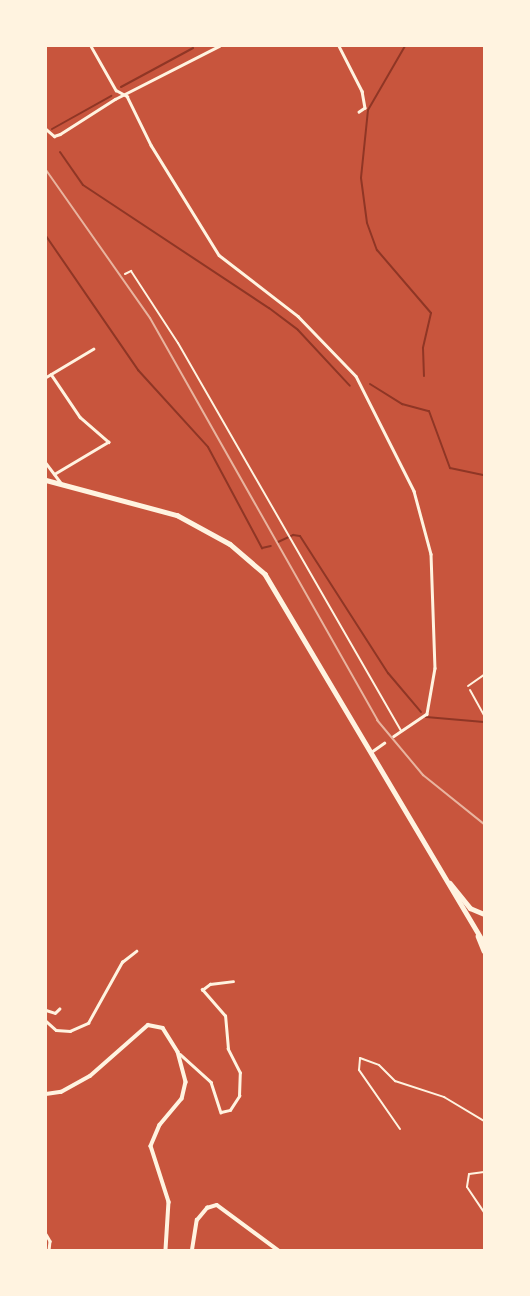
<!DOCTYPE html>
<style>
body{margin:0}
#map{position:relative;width:530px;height:1296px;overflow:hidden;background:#c8553d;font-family:Poppins,sans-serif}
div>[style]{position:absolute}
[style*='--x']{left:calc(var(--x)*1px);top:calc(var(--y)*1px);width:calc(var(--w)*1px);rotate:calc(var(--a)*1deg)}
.stream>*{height:2px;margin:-1px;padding:0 1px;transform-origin:1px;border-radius:1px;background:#8f3625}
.path>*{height:2px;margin:-1px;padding:0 1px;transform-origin:1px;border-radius:1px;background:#fff3e0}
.service>*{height:2px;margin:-1px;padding:0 1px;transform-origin:1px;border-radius:1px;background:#fff3e0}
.minor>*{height:2.5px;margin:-1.25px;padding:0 1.25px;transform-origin:1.25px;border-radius:1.25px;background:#fff3e0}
.tertiary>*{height:3.5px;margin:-1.75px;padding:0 1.75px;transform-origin:1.75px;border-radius:1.75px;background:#fff3e0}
.secondary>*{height:4.5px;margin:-2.25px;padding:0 2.25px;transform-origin:2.25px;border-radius:2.25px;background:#fff3e0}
.primary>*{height:4.5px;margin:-2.25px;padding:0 2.25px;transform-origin:2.25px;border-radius:2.25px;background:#fff3e0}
.rail>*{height:2px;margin:-1px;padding:0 1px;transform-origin:1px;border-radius:1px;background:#e9b49f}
span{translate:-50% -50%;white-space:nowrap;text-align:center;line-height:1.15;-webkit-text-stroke:7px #fff3e0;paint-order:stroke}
.frame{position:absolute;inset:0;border:47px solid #fff3e0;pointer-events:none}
</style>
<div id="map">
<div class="stream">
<div style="--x:405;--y:46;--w:74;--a:120"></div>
<div style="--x:368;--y:110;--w:68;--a:95.9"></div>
<div style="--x:361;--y:178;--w:45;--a:82.4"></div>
<div style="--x:367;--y:223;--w:29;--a:70"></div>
<div style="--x:377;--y:250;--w:83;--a:49.4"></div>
<div style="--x:431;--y:313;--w:36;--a:103"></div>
<div style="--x:423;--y:348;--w:28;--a:88"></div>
<div style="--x:121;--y:87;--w:82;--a:-28.4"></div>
<div style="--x:52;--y:129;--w:68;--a:-29.2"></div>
<div style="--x:46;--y:141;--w:1;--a:90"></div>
<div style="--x:60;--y:152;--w:40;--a:55.1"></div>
<div style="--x:83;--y:185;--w:223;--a:33.5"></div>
<div style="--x:269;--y:308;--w:36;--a:37"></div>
<div style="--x:298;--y:330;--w:76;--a:47.1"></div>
<div style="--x:46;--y:236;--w:163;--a:55.5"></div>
<div style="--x:138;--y:370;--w:104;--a:47.7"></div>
<div style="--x:208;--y:447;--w:115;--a:61.9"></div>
<div style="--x:262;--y:548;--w:9;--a:-13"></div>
<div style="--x:370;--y:384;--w:38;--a:32"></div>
<div style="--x:402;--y:404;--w:28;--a:15"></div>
<div style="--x:429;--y:411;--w:61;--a:69.8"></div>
<div style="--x:450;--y:468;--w:35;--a:12"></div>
<div style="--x:278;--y:542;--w:17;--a:-25"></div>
<div style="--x:293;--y:535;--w:7;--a:8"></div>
<div style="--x:300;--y:536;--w:163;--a:57.3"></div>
<div style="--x:388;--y:673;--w:51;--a:49.8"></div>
<div style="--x:426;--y:717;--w:58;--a:4.9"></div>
</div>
<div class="path">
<div style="--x:470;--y:690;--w:29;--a:61"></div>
</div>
<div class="service">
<div style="--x:125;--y:274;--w:7;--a:-27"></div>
<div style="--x:131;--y:271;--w:86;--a:56.9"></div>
<div style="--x:178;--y:343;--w:448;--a:60.1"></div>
<div style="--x:468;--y:686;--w:19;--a:-35"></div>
<div style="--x:400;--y:1129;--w:72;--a:-124.8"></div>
<div style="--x:359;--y:1070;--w:12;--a:-85"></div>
<div style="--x:360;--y:1058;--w:20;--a:20"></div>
<div style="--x:379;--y:1065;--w:23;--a:45"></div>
<div style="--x:395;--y:1081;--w:52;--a:18.1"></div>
<div style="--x:444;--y:1097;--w:47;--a:31"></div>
<div style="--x:484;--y:1172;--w:15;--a:172"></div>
<div style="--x:469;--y:1174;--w:13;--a:99"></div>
<div style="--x:467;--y:1187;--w:30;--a:56"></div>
</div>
<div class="minor">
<div style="--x:91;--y:46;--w:51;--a:60.4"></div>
<div style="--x:116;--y:90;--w:13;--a:29"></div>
<div style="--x:339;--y:46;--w:51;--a:62.9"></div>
<div style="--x:362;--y:91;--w:17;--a:80"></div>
<div style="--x:365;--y:108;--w:7;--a:146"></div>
<div style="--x:127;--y:96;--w:55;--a:63.9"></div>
<div style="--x:151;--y:145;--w:129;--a:58.3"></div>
<div style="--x:219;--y:255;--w:100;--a:37.7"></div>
<div style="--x:298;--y:316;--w:83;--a:46"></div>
<div style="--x:356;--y:376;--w:129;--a:63.2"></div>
<div style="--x:414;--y:491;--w:65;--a:74.9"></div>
<div style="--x:431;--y:554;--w:114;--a:88"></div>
<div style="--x:435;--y:668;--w:47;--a:99.9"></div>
<div style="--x:427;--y:714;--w:40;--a:146"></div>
<div style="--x:46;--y:129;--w:11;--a:41"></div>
<div style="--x:54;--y:136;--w:6;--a:-18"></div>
<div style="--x:60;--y:134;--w:65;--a:-32.5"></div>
<div style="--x:115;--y:99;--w:117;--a:-27"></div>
<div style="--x:51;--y:374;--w:52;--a:56"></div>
<div style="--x:80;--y:417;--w:38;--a:41"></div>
<div style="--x:109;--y:442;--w:63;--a:149.3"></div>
<div style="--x:46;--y:377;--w:55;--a:-30.8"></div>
<div style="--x:46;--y:463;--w:25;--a:53"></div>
<div style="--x:371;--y:752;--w:16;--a:-35"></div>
<div style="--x:46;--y:1010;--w:9;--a:18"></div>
<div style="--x:55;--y:1013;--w:6;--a:-45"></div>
<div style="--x:46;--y:1021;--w:13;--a:42"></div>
<div style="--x:56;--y:1030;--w:14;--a:4"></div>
<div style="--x:70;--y:1031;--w:20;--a:-24"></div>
<div style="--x:88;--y:1023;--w:70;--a:-60.9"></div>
<div style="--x:122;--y:962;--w:18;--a:-38"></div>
<div style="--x:180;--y:1054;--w:42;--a:42.1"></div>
<div style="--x:211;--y:1082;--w:32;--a:72"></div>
<div style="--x:221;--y:1112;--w:9;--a:-13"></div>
<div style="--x:230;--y:1110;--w:17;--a:-57"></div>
<div style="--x:239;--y:1096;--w:23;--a:-88"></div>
<div style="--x:240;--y:1073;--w:27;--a:-117"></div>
<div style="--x:228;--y:1049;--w:33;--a:-95"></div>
<div style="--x:225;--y:1016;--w:35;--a:-131"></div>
<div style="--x:202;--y:990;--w:10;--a:-37"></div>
<div style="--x:210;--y:984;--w:23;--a:-7"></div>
<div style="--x:46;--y:1234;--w:8;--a:60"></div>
<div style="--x:50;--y:1241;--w:9;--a:96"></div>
</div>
<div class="tertiary">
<div style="--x:46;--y:1094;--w:15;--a:-8"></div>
<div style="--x:61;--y:1092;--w:33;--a:-29"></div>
<div style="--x:90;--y:1076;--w:77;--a:-41.3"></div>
<div style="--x:148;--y:1025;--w:15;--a:11"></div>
<div style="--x:163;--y:1028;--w:28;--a:58"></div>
<div style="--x:178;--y:1052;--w:31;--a:75"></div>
<div style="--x:186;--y:1082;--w:17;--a:103"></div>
<div style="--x:182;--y:1099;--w:34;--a:130"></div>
<div style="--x:160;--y:1125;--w:23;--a:113"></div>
<div style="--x:151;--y:1146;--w:59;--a:72.2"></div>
<div style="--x:169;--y:1202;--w:48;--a:93.6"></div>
<div style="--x:192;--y:1250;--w:30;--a:-81"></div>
<div style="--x:197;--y:1220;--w:16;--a:-50"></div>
<div style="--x:207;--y:1208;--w:10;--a:-17"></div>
<div style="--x:217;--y:1205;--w:76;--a:36.4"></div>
</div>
<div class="secondary">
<div style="--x:450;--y:883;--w:32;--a:51"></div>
<div style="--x:470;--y:908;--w:15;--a:23"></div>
<div style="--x:478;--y:936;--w:16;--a:68"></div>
</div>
<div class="primary">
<div style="--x:46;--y:480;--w:136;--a:15"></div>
<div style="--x:177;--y:515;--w:60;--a:28.7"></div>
<div style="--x:230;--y:544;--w:46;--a:40.6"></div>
<div style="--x:265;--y:574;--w:429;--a:59.3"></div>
</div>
<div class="rail">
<div style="--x:46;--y:170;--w:181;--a:54.9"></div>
<div style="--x:150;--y:318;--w:462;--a:60.5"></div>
<div style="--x:377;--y:720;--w:72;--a:50.1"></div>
<div style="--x:423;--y:775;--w:78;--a:38.8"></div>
</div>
<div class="frame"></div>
</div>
